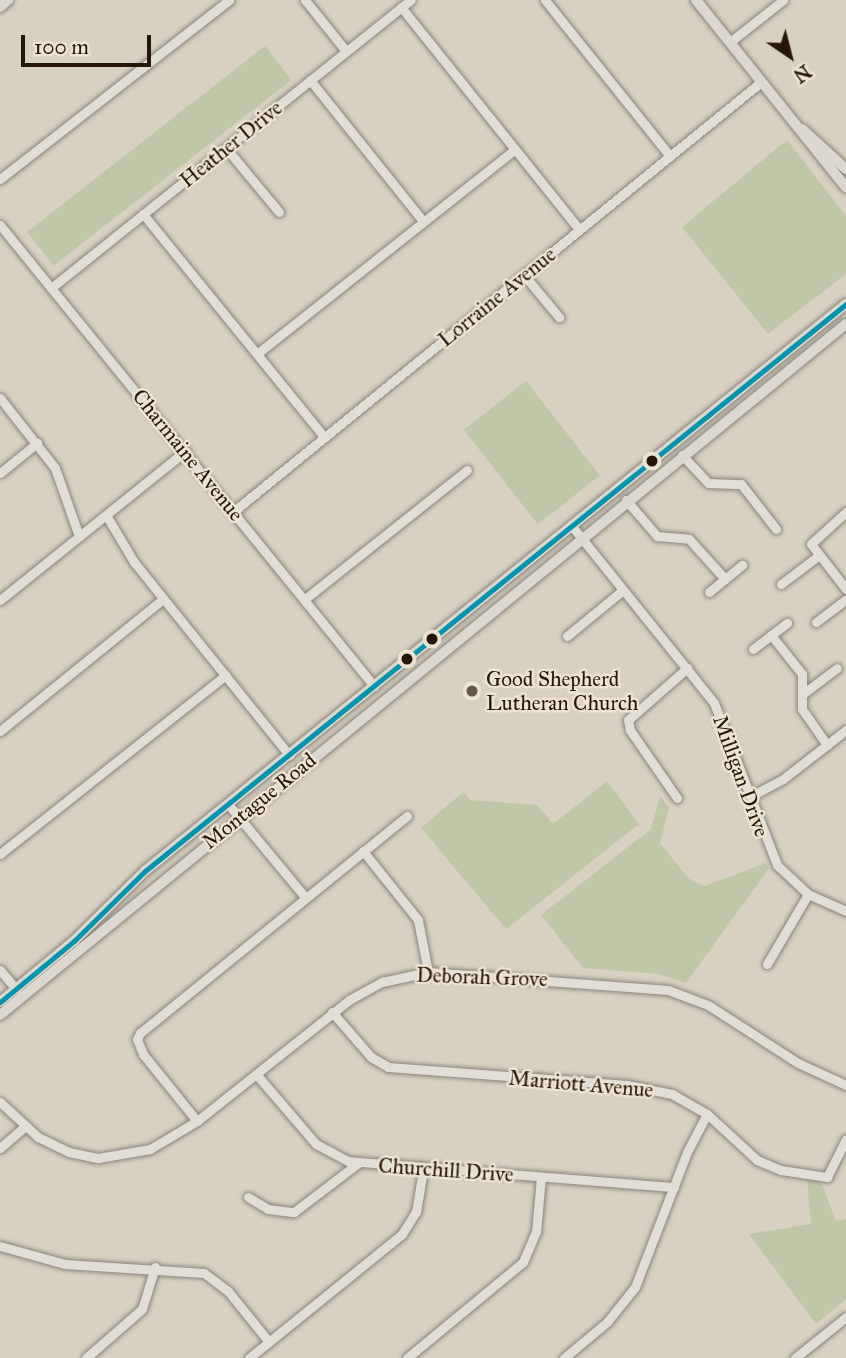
<!DOCTYPE html>
<html>
<head>
<meta charset="utf-8">
<style>
	body { margin:0 }
	#map { position:relative; width:846px; height:1358px; overflow:hidden; background:#d8d0c1; font-family:"IM FELL Great Primer",serif }
	div>[style] { position:absolute }
	[style*='--x'] { left:calc(var(--x)*1px); top:calc(var(--y)*1px); width:calc(var(--w)*1px); rotate:calc(var(--a)*1deg) }
	.green>* { inset:0; background:#c0c6a8; transform-origin:0 0 }
	.roads { filter:drop-shadow(0 0 2px #8a847a) drop-shadow(0 0 2px #8a847a) }
	.minor>* { height:9px; margin:-4.5px; padding:0 4.5px; transform-origin:4.5px; border-radius:4.5px; background:#e1ded6 }
	.major>* { height:10px; margin:-5px; padding:0 5px; transform-origin:5px; border-radius:5px; background:#dcd8cf }
	.bus-1>* { height:5px; margin:-2.5px; padding:0 2.5px; transform-origin:2.5px; border-radius:2.5px; background:#0693b0 }
	.dots>* { width:19px; height:19px; translate:-50% -50%; box-sizing:border-box; border:4px solid #ece3d1; border-radius:50% }
	span { translate:-50% -50%; white-space:nowrap; text-align:center; line-height:1.15; -webkit-text-stroke:5px #ece3d1; paint-order:stroke }
	.street-label { font-size:21px; color:#261509 }
	.poi-label { font-size:21px; color:#261509 }
	.left { translate:0 -50%; text-align:left }
	.north { position:absolute; left:755px; top:21px; width:70px; height:70px; -webkit-text-stroke:5px #ece3d1; paint-order:stroke; rotate:145deg; font-size:19px; font-weight:700; line-height:28px; text-align:center; color:#261509 }
	.north::after { content:''; display:block; margin:auto; width:24px; height:32px; background:#261509; clip-path:polygon(50% 0,100% 100%,50% 72%,0 100%) }
	.scale { position:absolute; left:21px; top:35px; width:130px; height:32px; box-sizing:border-box; border:4px solid #261509; border-top:0; padding-left:9px; font-size:21px; line-height:24px; white-space:nowrap; color:#261509; -webkit-text-stroke:5px #ece3d1; paint-order:stroke }
</style>
</head>
<body>
<div id="map">
	<div class="green">
		<i style="left:265px;top:46px;width:43px;height:302px;rotate:52deg"></i>
		<i style="clip-path:polygon(787px 140px,846px 216px,846px 274px,768px 334px,682px 227px)"></i>
		<i style="left:526px;top:381px;width:120px;height:79px;rotate:52deg"></i>
		<i style="clip-path:polygon(607px 781px,639px 824px,506px 929px,421px 828px,463px 792px,470px 800px,537px 805px,553px 824px)"></i>
		<i style="clip-path:polygon(660px 796px,669px 808px,660px 843px,689px 879px,705px 886px,765px 863px,769px 868px,686px 983px,659px 974px,583px 968px,541px 915px,651px 829px)"></i>
		<i style="clip-path:polygon(807px 1179px,821px 1182px,836px 1221px,846px 1219px,846px 1299px,816px 1324px,749px 1234px,811px 1224px)"></i>
	</div>
	<div class="roads">
		<div class="minor">
			<i style="--x:305;--y:0;--w:65;--a:51.2"></i>
			<i style="--x:545;--y:0;--w:200;--a:51.3"></i>
			<i style="--x:401;--y:7;--w:285;--a:51.3"></i>
			<i style="--x:730;--y:42;--w:68;--a:-38.4"></i>
			<i style="--x:310;--y:80;--w:181;--a:51.3"></i>
			<i style="--x:226;--y:148;--w:83;--a:50.4"></i>
			<i style="--x:0;--y:179;--w:291;--a:-38"></i>
			<i style="--x:143;--y:214;--w:287;--a:50.9"></i>
			<i style="--x:0;--y:225;--w:594;--a:50.95"></i>
			<i style="--x:524;--y:275;--w:55;--a:50.2"></i>
			<i style="--x:51;--y:288;--w:461;--a:-38.7"></i>
			<i style="--x:258;--y:353;--w:328;--a:-38.4"></i>
			<i style="--x:0;--y:398;--w:89;--a:51.8"></i>
			<i style="--x:55;--y:468;--w:72;--a:70.6"></i>
			<i style="--x:682;--y:455;--w:38;--a:47"></i>
			<i style="--x:708;--y:483;--w:33;--a:2"></i>
			<i style="--x:741;--y:484;--w:57;--a:52.1"></i>
			<i style="--x:0;--y:473;--w:48;--a:-39"></i>
			<i style="--x:626;--y:500;--w:48;--a:49.3"></i>
			<i style="--x:657;--y:536;--w:32;--a:5"></i>
			<i style="--x:689;--y:539;--w:54;--a:48"></i>
			<i style="--x:234;--y:511;--w:680;--a:-39.15"></i>
			<i style="--x:846;--y:512;--w:47;--a:137.6"></i>
			<i style="--x:811;--y:544;--w:57;--a:52.1"></i>
			<i style="--x:106;--y:515;--w:55;--a:59.2"></i>
			<i style="--x:134;--y:562;--w:248;--a:51.2"></i>
			<i style="--x:571;--y:525;--w:228;--a:51.2"></i>
			<i style="--x:714;--y:703;--w:174;--a:68.7"></i>
			<i style="--x:777;--y:865;--w:42;--a:43.1"></i>
			<i style="--x:808;--y:894;--w:42;--a:24.1"></i>
			<i style="--x:781;--y:584;--w:46;--a:-37.1"></i>
			<i style="--x:709;--y:592;--w:43;--a:-39.3"></i>
			<i style="--x:305;--y:599;--w:207;--a:-38.5"></i>
			<i style="--x:0;--y:600;--w:238;--a:-38.8"></i>
			<i style="--x:816;--y:622;--w:38;--a:-37"></i>
			<i style="--x:771;--y:635;--w:50;--a:51.5"></i>
			<i style="--x:802;--y:674;--w:35;--a:90"></i>
			<i style="--x:802;--y:709;--w:44;--a:55.2"></i>
			<i style="--x:567;--y:636;--w:72;--a:-39.4"></i>
			<i style="--x:753;--y:649;--w:43;--a:-37.4"></i>
			<i style="--x:804;--y:693;--w:41;--a:-37.1"></i>
			<i style="--x:0;--y:731;--w:210;--a:-39"></i>
			<i style="--x:751;--y:796;--w:36;--a:-28"></i>
			<i style="--x:783;--y:779;--w:80;--a:-37.9"></i>
			<i style="--x:677;--y:798;--w:83;--a:-124.7"></i>
			<i style="--x:630;--y:730;--w:10;--a:-101"></i>
			<i style="--x:628;--y:720;--w:79;--a:-41.4"></i>
			<i style="--x:228;--y:804;--w:121;--a:50.4"></i>
			<i style="--x:363;--y:851;--w:88;--a:51.4"></i>
			<i style="--x:418;--y:920;--w:53;--a:79.1"></i>
			<i style="--x:0;--y:854;--w:288;--a:-38.4"></i>
			<i style="--x:767;--y:964;--w:81;--a:-59.6"></i>
			<i style="--x:0;--y:970;--w:25;--a:50"></i>
			<i style="--x:332;--y:1012;--w:60;--a:49.1"></i>
			<i style="--x:371;--y:1057;--w:20;--a:30"></i>
			<i style="--x:388;--y:1067;--w:240;--a:4.3"></i>
			<i style="--x:627;--y:1085;--w:46;--a:11.3"></i>
			<i style="--x:672;--y:1094;--w:40;--a:29.7"></i>
			<i style="--x:707;--y:1114;--w:68;--a:42.6"></i>
			<i style="--x:757;--y:1160;--w:26;--a:23"></i>
			<i style="--x:781;--y:1170;--w:47;--a:8.7"></i>
			<i style="--x:827;--y:1177;--w:42;--a:-63.4"></i>
			<i style="--x:256;--y:1074;--w:92;--a:49.4"></i>
			<i style="--x:316;--y:1144;--w:36;--a:28"></i>
			<i style="--x:348;--y:1161;--w:327;--a:4.6"></i>
			<i style="--x:0;--y:1102;--w:52;--a:42.6"></i>
			<i style="--x:38;--y:1137;--w:34;--a:26"></i>
			<i style="--x:69;--y:1152;--w:30;--a:12"></i>
			<i style="--x:98;--y:1158;--w:53;--a:-9.8"></i>
			<i style="--x:150;--y:1149;--w:55;--a:-30.8"></i>
			<i style="--x:197;--y:1121;--w:194;--a:-38.5"></i>
			<i style="--x:349;--y:1000;--w:38;--a:-29"></i>
			<i style="--x:382;--y:982;--w:47;--a:-12.3"></i>
			<i style="--x:428;--y:972;--w:241;--a:4.3"></i>
			<i style="--x:668;--y:990;--w:43;--a:20.6"></i>
			<i style="--x:708;--y:1005;--w:107;--a:32.8"></i>
			<i style="--x:798;--y:1063;--w:53;--a:24.6"></i>
			<i style="--x:197;--y:1121;--w:86;--a:-128.9"></i>
			<i style="--x:143;--y:1054;--w:16;--a:-112"></i>
			<i style="--x:137;--y:1039;--w:7;--a:-63"></i>
			<i style="--x:140;--y:1033;--w:344;--a:-39.1"></i>
			<i style="--x:0;--y:1148;--w:32;--a:-41"></i>
			<i style="--x:248;--y:1197;--w:23;--a:31"></i>
			<i style="--x:268;--y:1209;--w:26;--a:7"></i>
			<i style="--x:294;--y:1212;--w:81;--a:-37.4"></i>
			<i style="--x:0;--y:1246;--w:67;--a:15.5"></i>
			<i style="--x:65;--y:1264;--w:139;--a:3.7"></i>
			<i style="--x:204;--y:1273;--w:30;--a:37"></i>
			<i style="--x:228;--y:1291;--w:65;--a:51.2"></i>
			<i style="--x:86;--y:1358;--w:74;--a:-41.2"></i>
			<i style="--x:142;--y:1309;--w:44;--a:-72.8"></i>
			<i style="--x:249;--y:1358;--w:197;--a:-39"></i>
			<i style="--x:402;--y:1234;--w:26;--a:-58"></i>
			<i style="--x:416;--y:1212;--w:43;--a:-80.5"></i>
			<i style="--x:407;--y:1358;--w:151;--a:-39.6"></i>
			<i style="--x:523;--y:1262;--w:33;--a:-67"></i>
			<i style="--x:536;--y:1232;--w:55;--a:-84.8"></i>
			<i style="--x:564;--y:1358;--w:56;--a:-39.9"></i>
			<i style="--x:607;--y:1322;--w:45;--a:-51.3"></i>
			<i style="--x:635;--y:1287;--w:145;--a:-68.9"></i>
			<i style="--x:687;--y:1152;--w:43;--a:-62.2"></i>
			<i style="--x:795;--y:1358;--w:65;--a:-38.8"></i>
		</div>
		<div class="major">
			<i style="--x:696;--y:0;--w:240;--a:51.3"></i>
			<i style="--x:0;--y:7;--w:11;--a:-41"></i>
			<i style="--x:802;--y:129;--w:59;--a:42.3"></i>
			<i style="--x:0;--y:1002;--w:96;--a:-39.5"></i>
			<i style="--x:74;--y:941;--w:100;--a:-44.6"></i>
			<i style="--x:145;--y:871;--w:902;--a:-38.97"></i>
			<i style="--x:0;--y:1015;--w:1092;--a:-39.24"></i>
		</div>
	</div>
	<div class="bus-1">
		<i style="--x:0;--y:1002;--w:96;--a:-39.5"></i>
		<i style="--x:74;--y:941;--w:100;--a:-44.6"></i>
		<i style="--x:145;--y:871;--w:902;--a:-38.97"></i>
	</div>
	<div class="dots">
		<i style="left:652px;top:461px;background:#261509"></i>
		<i style="left:432px;top:639px;background:#261509"></i>
		<i style="left:407px;top:659px;background:#261509"></i>
		<i style="left:472px;top:691px;background:#645649"></i>
	</div>
	<div class="street-label">
		<span style="left:231px;top:144px;rotate:-39deg">Heather Drive</span>
		<span style="left:497px;top:297px;rotate:-39deg">Lorraine Avenue</span>
		<span style="left:188px;top:455px;rotate:51deg">Charmaine Avenue</span>
		<span style="left:741px;top:776px;rotate:70deg">Milligan Drive</span>
		<span style="left:259px;top:801px;rotate:-39deg">Montague Road</span>
		<span style="left:482px;top:977px;rotate:2deg">Deborah Grove</span>
		<span style="left:581px;top:1084px;rotate:5deg">Marriott Avenue</span>
		<span style="left:446px;top:1170px;rotate:4deg">Churchill Drive</span>
	</div>
	<div class="poi-label">
		<span class="left" style="left:486px;top:691px">Good Shepherd<br>Lutheran Church</span>
	</div>
	<div class="north">N</div>
	<div class="scale">100 m</div>
</div>
</body>
</html>
